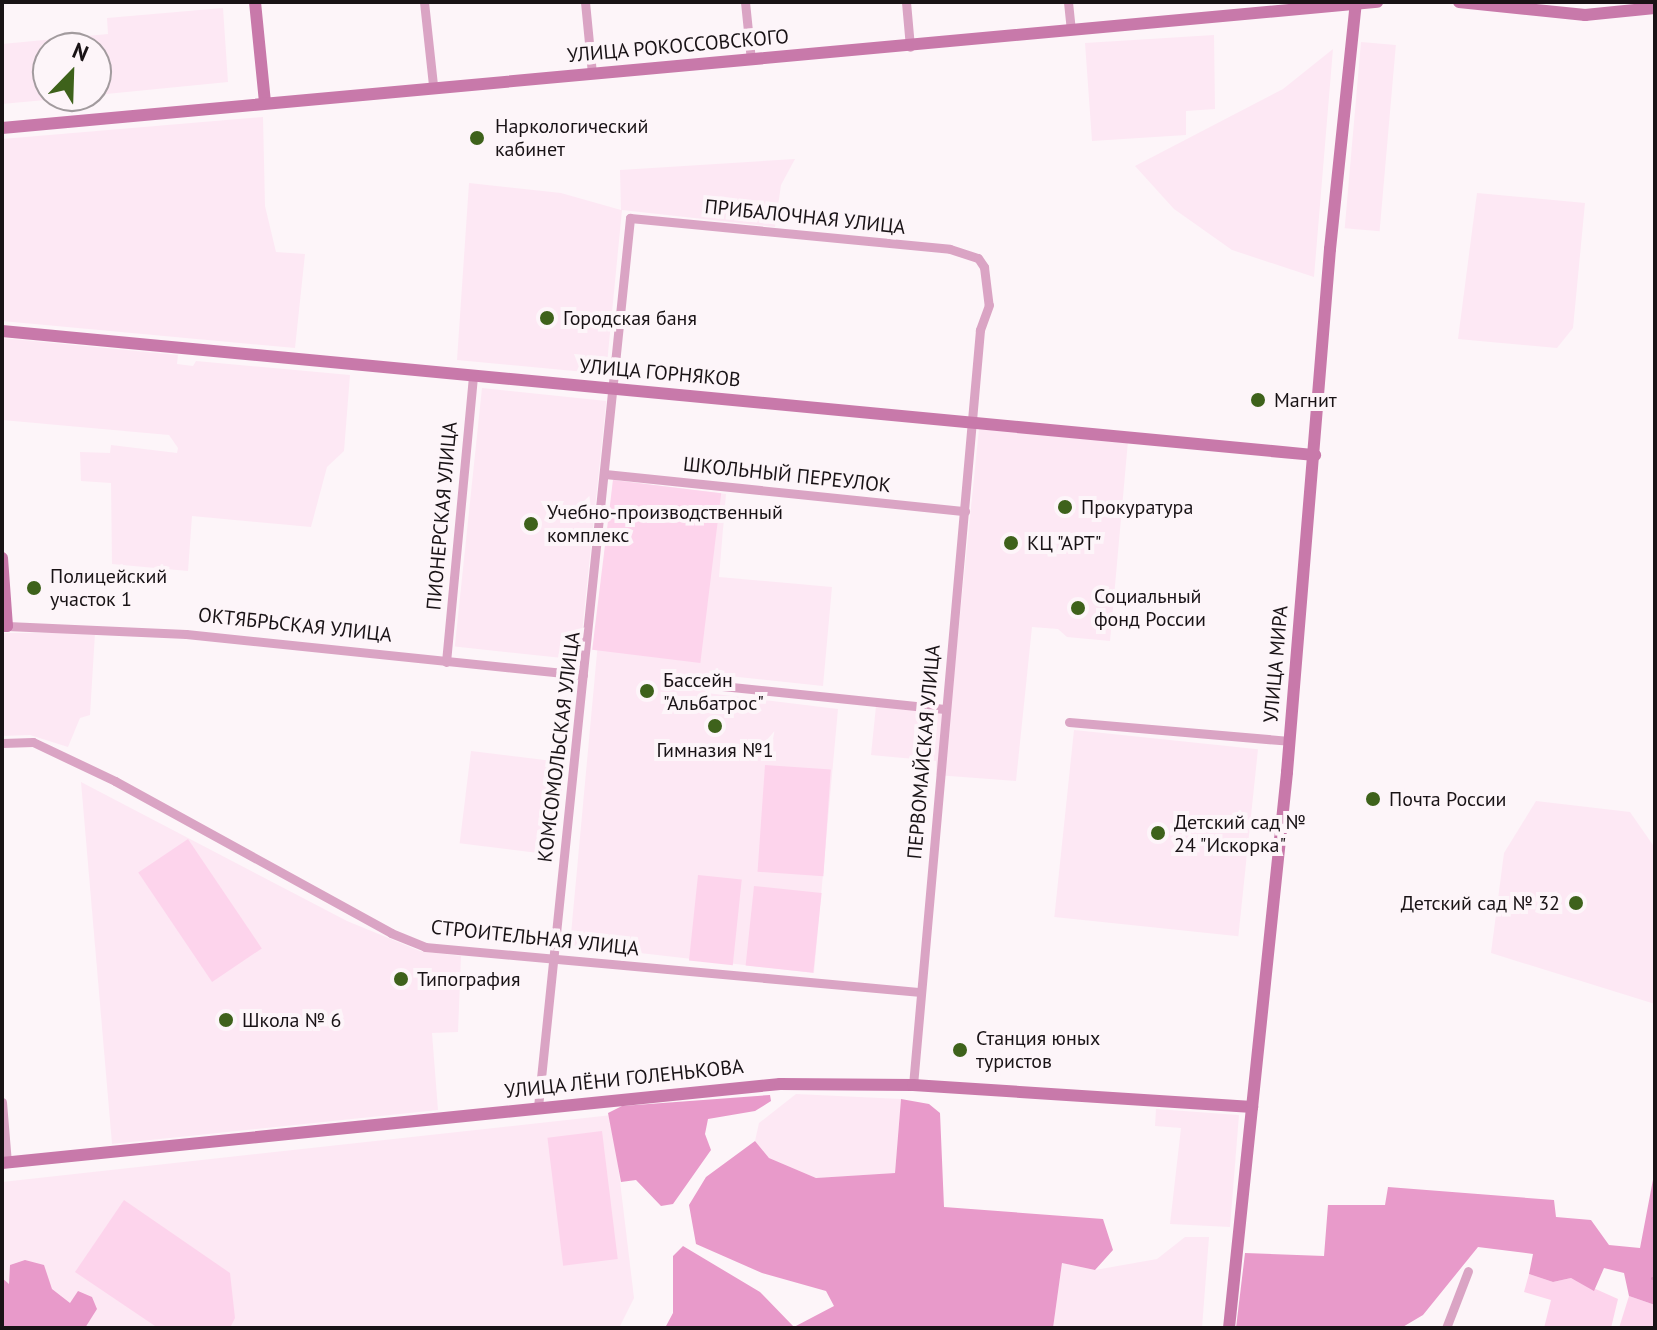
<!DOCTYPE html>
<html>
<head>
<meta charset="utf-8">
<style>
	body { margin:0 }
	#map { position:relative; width:1657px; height:1330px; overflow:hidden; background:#fdf5f9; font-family:"PT Sans",sans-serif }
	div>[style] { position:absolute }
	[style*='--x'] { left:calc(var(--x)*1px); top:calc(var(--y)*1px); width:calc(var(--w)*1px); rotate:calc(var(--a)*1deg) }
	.built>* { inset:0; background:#fde8f4; transform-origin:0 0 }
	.green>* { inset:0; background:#fdd4ec; transform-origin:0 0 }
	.forest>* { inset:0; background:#e89aca }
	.stream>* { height:3px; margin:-1.5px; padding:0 1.5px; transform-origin:1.5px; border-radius:1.5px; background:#d78ab9 }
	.street>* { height:9px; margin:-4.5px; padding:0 4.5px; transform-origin:4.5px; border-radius:4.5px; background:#daa4c4 }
	.secondary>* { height:12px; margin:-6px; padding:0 6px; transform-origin:6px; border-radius:6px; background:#c879aa }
	.dots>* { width:22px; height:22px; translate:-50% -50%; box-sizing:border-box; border:4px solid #fdf5f9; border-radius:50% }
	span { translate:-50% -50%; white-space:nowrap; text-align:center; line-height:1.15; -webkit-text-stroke:8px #fdf5f9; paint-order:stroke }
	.street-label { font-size:20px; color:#191316 }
	.poi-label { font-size:20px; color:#191316 }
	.left { translate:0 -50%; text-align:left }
	.right { translate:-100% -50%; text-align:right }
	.frame { position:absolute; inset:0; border:4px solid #191316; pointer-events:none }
	.north { position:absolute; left:32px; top:32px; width:80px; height:80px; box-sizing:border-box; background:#fdf5f9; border:2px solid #a29b9e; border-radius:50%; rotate:23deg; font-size:22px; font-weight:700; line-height:32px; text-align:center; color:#191316 }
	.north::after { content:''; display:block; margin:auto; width:28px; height:36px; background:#3e621b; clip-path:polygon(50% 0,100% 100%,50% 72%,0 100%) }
</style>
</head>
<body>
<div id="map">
	<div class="built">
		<i style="clip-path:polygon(223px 8px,228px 82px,96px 95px,96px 48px,48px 48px,48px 96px,88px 96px,2px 104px,2px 44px,108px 34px,107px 18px)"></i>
		<i style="clip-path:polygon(1214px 35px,1215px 109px,1186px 111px,1186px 135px,1092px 141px,1085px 43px)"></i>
		<i style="left:1361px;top:42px;width:35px;height:187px;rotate:5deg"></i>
		<i style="clip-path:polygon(1333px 49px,1314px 277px,1232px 250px,1174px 209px,1135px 166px,1283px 89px)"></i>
		<i style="clip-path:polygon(263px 117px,265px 206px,276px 252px,305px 254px,295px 348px,2px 321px,2px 139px)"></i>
		<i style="clip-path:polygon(795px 159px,781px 185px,775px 227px,622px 210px,606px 374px,457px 360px,469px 183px,561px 193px,621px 210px,620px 170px)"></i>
		<i style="clip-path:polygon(1477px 193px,1585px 203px,1573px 328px,1557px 348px,1458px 339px)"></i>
		<i style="clip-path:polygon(2px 338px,178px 355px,177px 364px,193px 366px,196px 361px,350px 375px,344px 451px,327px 467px,311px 527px,192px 516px,188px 571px,112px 564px,111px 483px,81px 481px,80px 452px,110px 453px,111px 445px,177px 453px,178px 448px,169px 435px,2px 420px)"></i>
		<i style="left:482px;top:388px;width:125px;height:260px;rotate:6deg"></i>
		<i style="clip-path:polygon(979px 429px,1128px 441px,1110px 641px,1067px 637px,1058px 629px,1032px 627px,1016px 781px,936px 775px,936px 761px,871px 755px,876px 706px,950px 713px)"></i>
		<i style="clip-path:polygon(613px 480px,726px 494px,719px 577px,832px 587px,823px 686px,710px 674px,707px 693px,838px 709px,814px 973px,570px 945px)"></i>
		<i style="clip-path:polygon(2px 633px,95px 633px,90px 715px,80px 718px,68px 747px,30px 735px,2px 736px)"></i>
		<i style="left:1074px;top:730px;width:185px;height:188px;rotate:6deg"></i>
		<i style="left:471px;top:751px;width:95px;height:93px;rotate:7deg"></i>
		<i style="clip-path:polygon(81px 782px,347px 921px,420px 951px,461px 956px,458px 1032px,432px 1033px,438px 1110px,112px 1144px)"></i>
		<i style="clip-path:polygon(1536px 801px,1630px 812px,1655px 848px,1655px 1004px,1491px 953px,1504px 853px)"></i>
		<i style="clip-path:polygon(796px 1094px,901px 1099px,895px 1173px,816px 1178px,769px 1158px,755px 1141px,759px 1123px)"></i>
		<i style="clip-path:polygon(1156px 1109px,1239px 1115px,1230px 1227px,1170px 1224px,1181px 1128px,1155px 1126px)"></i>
		<i style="clip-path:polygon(612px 1115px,634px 1298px,619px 1328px,2px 1328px,2px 1182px)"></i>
		<i style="clip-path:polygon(1185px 1237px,1209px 1237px,1202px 1328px,1053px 1328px,1062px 1263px,1095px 1270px,1157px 1259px)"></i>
	</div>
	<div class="green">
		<i style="left:613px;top:480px;width:109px;height:171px;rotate:7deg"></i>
		<i style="left:765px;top:765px;width:66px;height:107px;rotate:4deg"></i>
		<i style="left:188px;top:839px;width:132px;height:60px;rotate:56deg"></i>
		<i style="left:698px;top:875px;width:44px;height:86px;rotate:6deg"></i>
		<i style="left:754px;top:886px;width:68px;height:80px;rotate:6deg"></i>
		<i style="left:602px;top:1131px;width:129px;height:55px;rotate:83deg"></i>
		<i style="clip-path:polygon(124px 1200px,230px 1273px,235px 1318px,230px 1328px,158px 1328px,75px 1272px)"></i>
		<i style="clip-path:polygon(1529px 1274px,1553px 1282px,1571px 1278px,1618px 1299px,1611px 1328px,1544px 1328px,1551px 1300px,1524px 1292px)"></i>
		<i style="clip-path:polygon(1629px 1296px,1655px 1305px,1655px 1328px,1619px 1328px)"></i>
	</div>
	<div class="forest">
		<i style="clip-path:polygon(770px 1095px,771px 1101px,755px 1111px,708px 1119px,705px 1134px,711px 1150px,673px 1204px,661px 1206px,636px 1180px,621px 1182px,608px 1113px,622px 1106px)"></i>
		<i style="clip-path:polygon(901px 1099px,929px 1104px,940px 1113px,944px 1207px,1103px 1219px,1113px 1250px,1095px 1270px,1062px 1263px,1053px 1328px,665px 1328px,673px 1313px,673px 1256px,683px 1246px,760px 1292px,794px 1327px,834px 1306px,826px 1291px,762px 1273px,696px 1244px,689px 1205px,706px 1177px,755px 1141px,769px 1158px,816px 1178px,895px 1173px)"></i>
		<i style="clip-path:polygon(1655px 1169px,1655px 1305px,1629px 1296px,1624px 1273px,1604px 1268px,1594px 1291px,1571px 1278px,1553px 1282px,1529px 1274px,1533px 1254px,1478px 1247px,1423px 1315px,1401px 1328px,1236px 1328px,1245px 1253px,1324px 1256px,1328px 1205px,1385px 1205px,1388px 1187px,1554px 1200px,1556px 1217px,1591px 1220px,1609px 1245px,1640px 1248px)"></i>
		<i style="clip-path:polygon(25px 1260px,44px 1265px,52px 1289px,70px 1303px,78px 1291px,92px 1297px,97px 1309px,85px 1328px,2px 1328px,2px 1278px,9px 1284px,10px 1265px)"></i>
	</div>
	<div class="stream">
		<i style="--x:1652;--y:1278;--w:3;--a:0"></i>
	</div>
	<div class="street">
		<i style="--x:424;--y:2;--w:83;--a:83.8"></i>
		<i style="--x:585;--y:2;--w:72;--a:84.4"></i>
		<i style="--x:745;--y:2;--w:58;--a:84.1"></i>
		<i style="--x:906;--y:2;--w:45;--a:84.9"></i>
		<i style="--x:1068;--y:2;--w:28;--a:84"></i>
		<i style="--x:605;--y:474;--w:362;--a:5.9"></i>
		<i style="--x:7;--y:626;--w:179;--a:2.6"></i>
		<i style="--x:186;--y:634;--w:399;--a:5.9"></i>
		<i style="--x:446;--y:662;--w:289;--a:-84.6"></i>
		<i style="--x:712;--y:685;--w:234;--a:5.9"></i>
		<i style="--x:1069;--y:722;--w:221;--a:4.9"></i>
		<i style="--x:2;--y:743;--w:31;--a:-2"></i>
		<i style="--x:33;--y:742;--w:91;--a:25.4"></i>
		<i style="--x:115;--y:781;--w:315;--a:28.8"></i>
		<i style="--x:391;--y:933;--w:37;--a:22"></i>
		<i style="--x:425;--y:947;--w:498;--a:5.2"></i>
		<i style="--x:2;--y:1102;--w:61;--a:85.3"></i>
		<i style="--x:538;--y:1107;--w:894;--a:-84.09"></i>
		<i style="--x:630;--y:218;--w:321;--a:5.5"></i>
		<i style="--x:950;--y:249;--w:29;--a:18"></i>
		<i style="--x:978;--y:258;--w:11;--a:56"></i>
		<i style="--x:984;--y:267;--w:38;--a:83"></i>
		<i style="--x:989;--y:305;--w:27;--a:110"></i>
		<i style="--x:980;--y:330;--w:758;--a:95.07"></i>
		<i style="--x:1446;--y:1328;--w:61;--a:-68.9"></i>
	</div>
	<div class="secondary">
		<i style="--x:255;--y:2;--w:100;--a:84.3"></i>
		<i style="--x:1459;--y:2;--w:127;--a:5.9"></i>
		<i style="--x:1585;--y:15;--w:70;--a:-5.7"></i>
		<i style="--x:2;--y:128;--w:1381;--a:-5.24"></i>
		<i style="--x:2;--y:331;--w:1319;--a:5.4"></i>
		<i style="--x:2;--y:558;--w:68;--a:85.8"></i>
		<i style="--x:7;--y:626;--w:5;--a:180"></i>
		<i style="--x:2;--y:1163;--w:782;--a:-5.8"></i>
		<i style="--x:780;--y:1084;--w:133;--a:0.4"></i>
		<i style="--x:913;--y:1085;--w:340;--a:3.7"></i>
		<i style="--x:1229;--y:1328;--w:559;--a:-84.04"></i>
		<i style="--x:1287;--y:772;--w:525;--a:-85.3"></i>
		<i style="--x:1330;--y:249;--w:248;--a:-84"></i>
	</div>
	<div class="dots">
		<i style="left:477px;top:138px;background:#3e621b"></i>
		<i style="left:547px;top:318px;background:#3e621b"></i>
		<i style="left:1258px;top:400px;background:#3e621b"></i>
		<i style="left:1065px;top:507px;background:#3e621b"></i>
		<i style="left:531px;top:524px;background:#3e621b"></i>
		<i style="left:1011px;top:543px;background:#3e621b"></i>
		<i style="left:34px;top:588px;background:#3e621b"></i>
		<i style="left:1078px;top:608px;background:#3e621b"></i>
		<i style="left:647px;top:691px;background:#3e621b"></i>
		<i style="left:715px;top:726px;background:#3e621b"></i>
		<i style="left:1373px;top:799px;background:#3e621b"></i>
		<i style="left:1158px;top:833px;background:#3e621b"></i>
		<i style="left:1576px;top:903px;background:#3e621b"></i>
		<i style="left:401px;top:979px;background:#3e621b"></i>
		<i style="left:226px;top:1020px;background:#3e621b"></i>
		<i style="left:960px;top:1050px;background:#3e621b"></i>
	</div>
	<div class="street-label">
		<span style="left:678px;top:46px;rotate:-5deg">УЛИЦА РОКОССОВСКОГО</span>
		<span style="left:805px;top:217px;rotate:6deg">ПРИБАЛОЧНАЯ УЛИЦА</span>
		<span style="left:660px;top:373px;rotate:5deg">УЛИЦА ГОРНЯКОВ</span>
		<span style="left:787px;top:475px;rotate:6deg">ШКОЛЬНЫЙ ПЕРЕУЛОК</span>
		<span style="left:442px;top:516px;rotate:-85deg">ПИОНЕРСКАЯ УЛИЦА</span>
		<span style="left:295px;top:625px;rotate:6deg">ОКТЯБРЬСКАЯ УЛИЦА</span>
		<span style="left:1276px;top:664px;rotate:-85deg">УЛИЦА МИРА</span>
		<span style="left:559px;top:747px;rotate:-83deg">КОМСОМОЛЬСКАЯ УЛИЦА</span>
		<span style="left:924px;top:752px;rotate:-85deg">ПЕРВОМАЙСКАЯ УЛИЦА</span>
		<span style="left:535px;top:938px;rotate:6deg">СТРОИТЕЛЬНАЯ УЛИЦА</span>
		<span style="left:624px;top:1079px;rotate:-6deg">УЛИЦА ЛЁНИ ГОЛЕНЬКОВА</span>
	</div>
	<div class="poi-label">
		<span class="left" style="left:495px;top:138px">Наркологический<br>кабинет</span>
		<span class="left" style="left:563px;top:318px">Городская баня</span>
		<span class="left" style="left:1274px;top:400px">Магнит</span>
		<span class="left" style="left:1081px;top:507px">Прокуратура</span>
		<span class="left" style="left:547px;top:524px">Учебно-производственный<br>комплекс</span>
		<span class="left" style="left:1027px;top:543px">КЦ "АРТ"</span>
		<span class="left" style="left:50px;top:588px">Полицейский<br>участок 1</span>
		<span class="left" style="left:1094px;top:608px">Социальный<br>фонд России</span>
		<span class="left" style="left:663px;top:692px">Бассейн<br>"Альбатрос"</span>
		<span style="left:715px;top:750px">Гимназия №1</span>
		<span class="left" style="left:1389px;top:799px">Почта России</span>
		<span class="left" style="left:1174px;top:834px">Детский сад №<br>24 "Искорка"</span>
		<span class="right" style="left:1560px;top:903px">Детский сад № 32</span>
		<span class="left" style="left:417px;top:979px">Типография</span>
		<span class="left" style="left:242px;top:1020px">Школа № 6</span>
		<span class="left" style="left:976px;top:1050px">Станция юных<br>туристов</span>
	</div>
	<div class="frame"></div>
	<div class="north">N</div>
</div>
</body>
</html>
